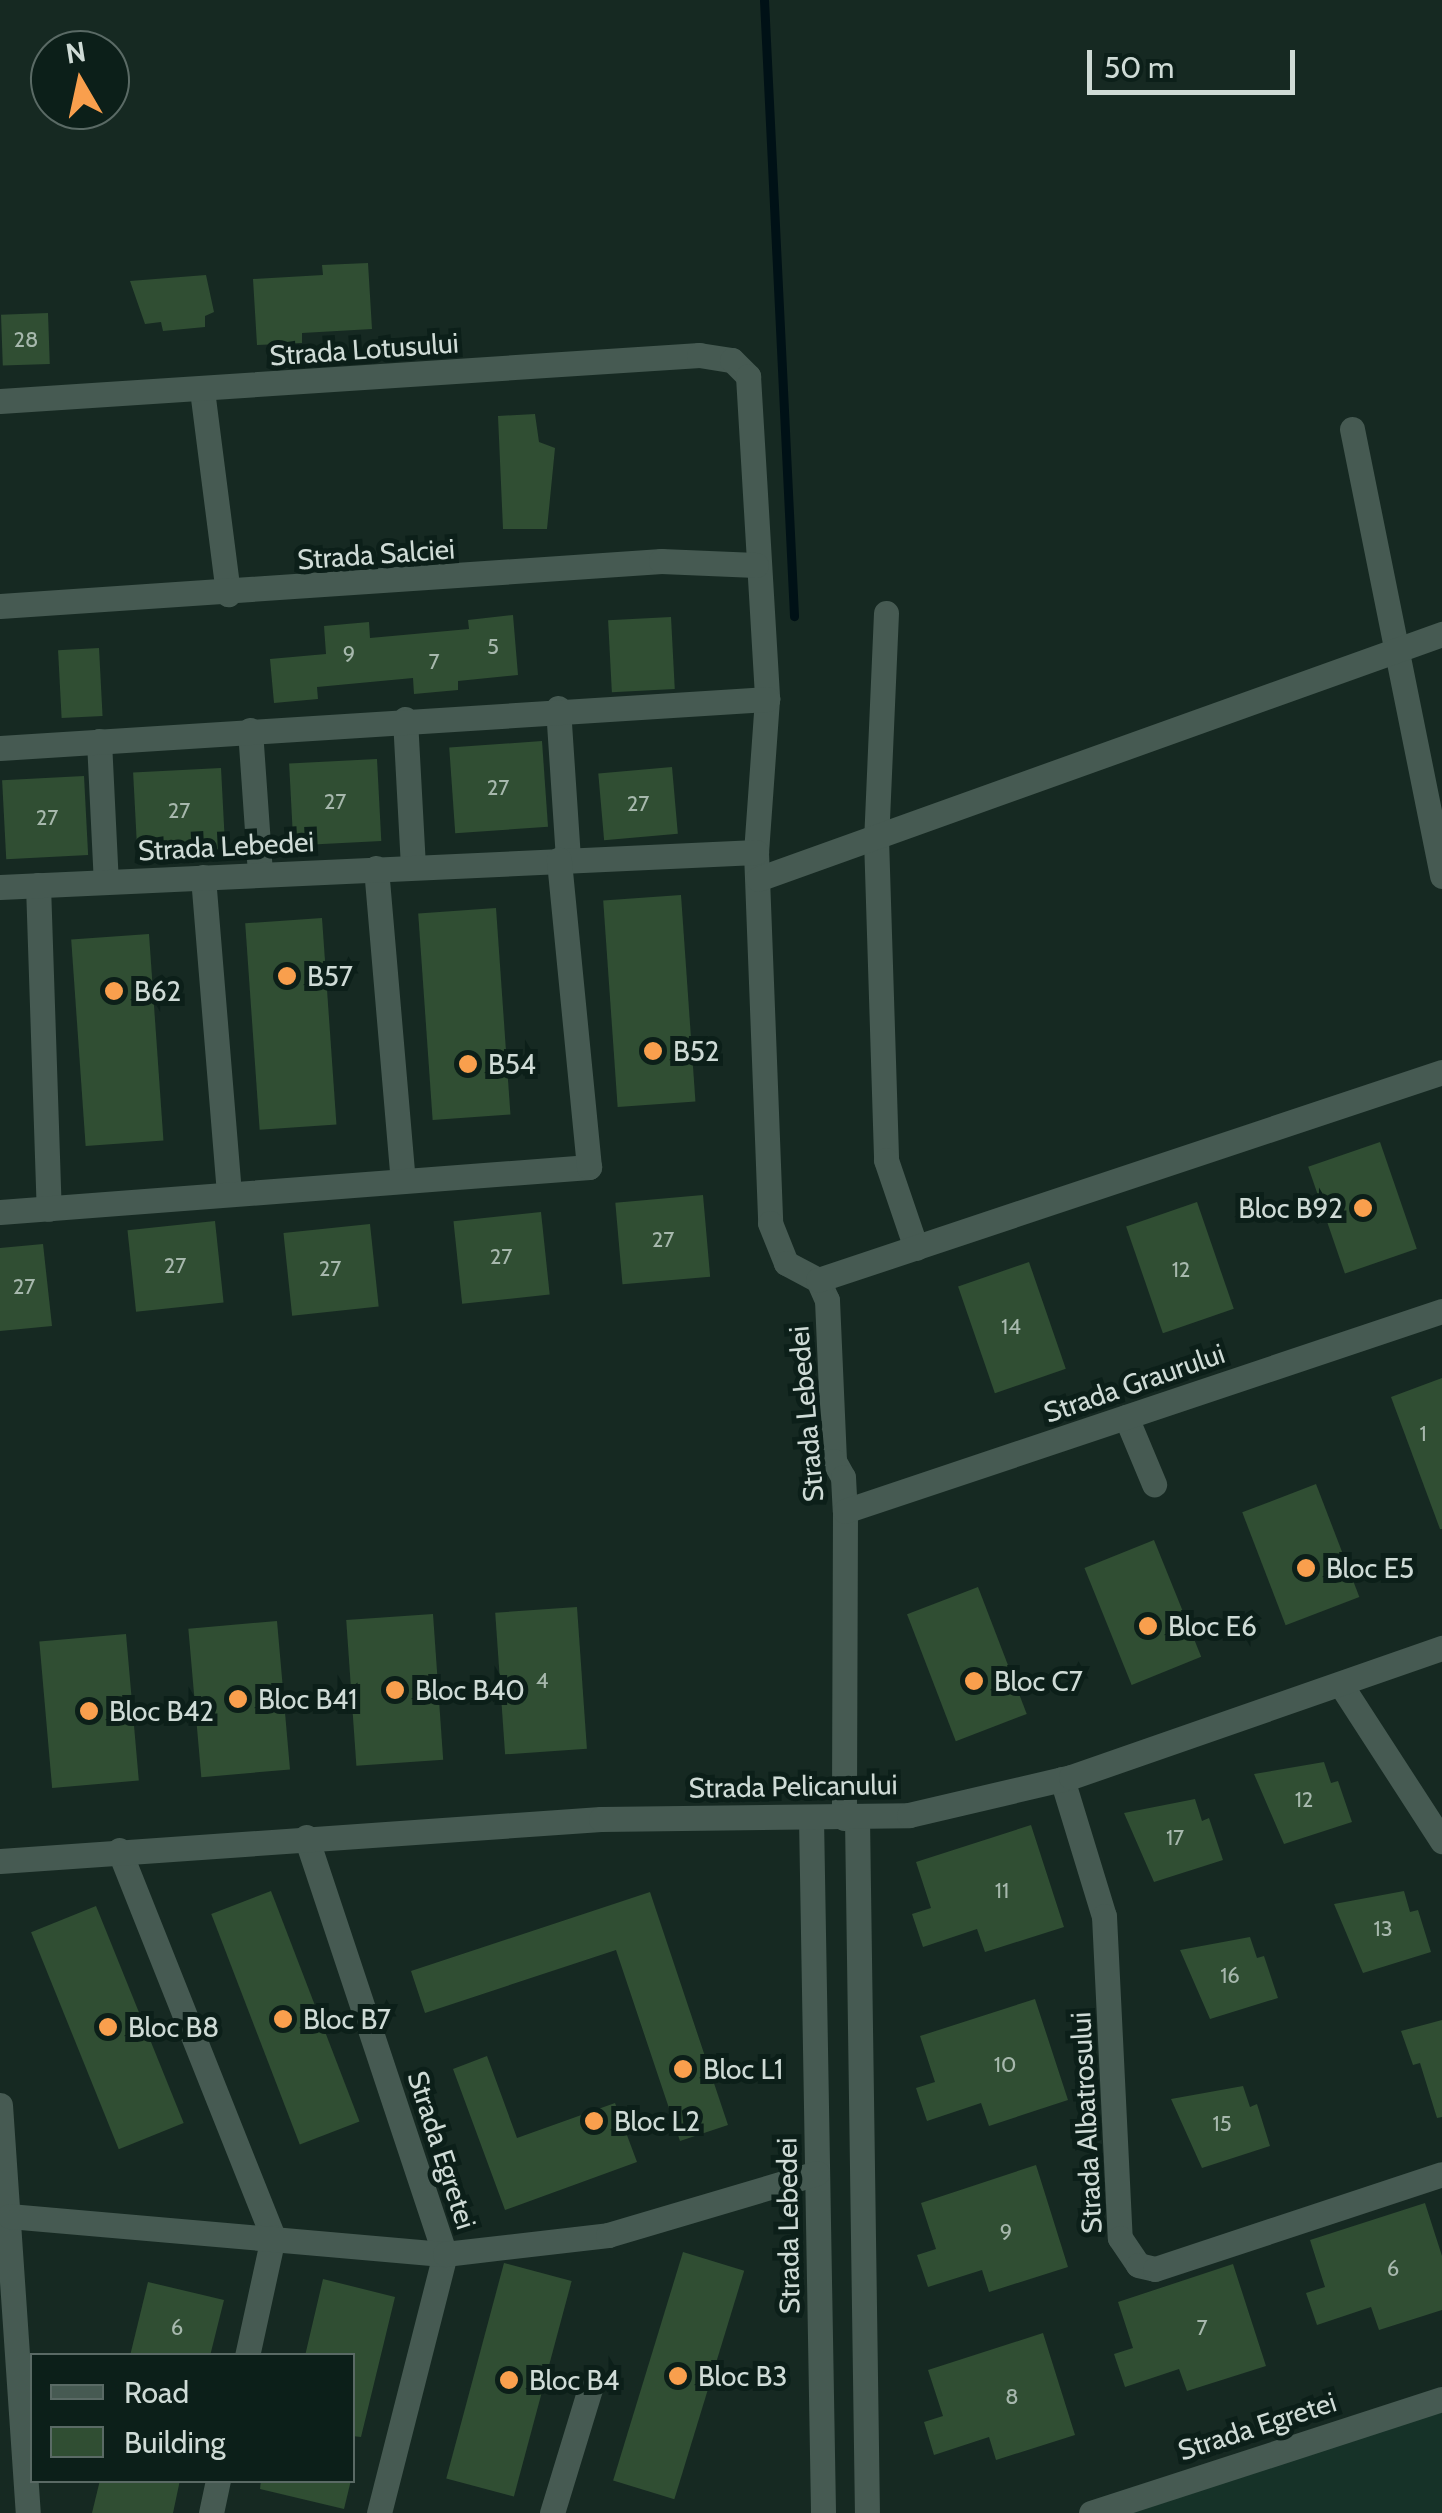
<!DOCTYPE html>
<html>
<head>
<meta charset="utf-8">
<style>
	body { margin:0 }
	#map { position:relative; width:1442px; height:2513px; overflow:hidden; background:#162922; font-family:Cabin,sans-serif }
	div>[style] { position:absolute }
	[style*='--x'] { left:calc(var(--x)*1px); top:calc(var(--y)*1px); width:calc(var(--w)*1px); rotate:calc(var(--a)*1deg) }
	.built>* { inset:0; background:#163228 }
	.stream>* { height:9px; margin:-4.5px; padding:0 4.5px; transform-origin:4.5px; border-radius:4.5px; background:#001116 }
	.building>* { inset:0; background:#304e33; transform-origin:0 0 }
	.minor>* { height:25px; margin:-12.5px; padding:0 12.5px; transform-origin:12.5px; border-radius:12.5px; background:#465a52 }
	.dots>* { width:28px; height:28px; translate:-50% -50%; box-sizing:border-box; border:5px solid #0c1f19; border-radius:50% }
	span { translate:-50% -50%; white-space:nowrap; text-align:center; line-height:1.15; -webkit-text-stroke:10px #0c1f19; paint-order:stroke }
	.number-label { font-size:22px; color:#a7b8ad }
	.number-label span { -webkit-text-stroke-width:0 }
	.street-label { font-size:28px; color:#cfdbd6 }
	.poi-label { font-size:28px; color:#cfdbd6 }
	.left { translate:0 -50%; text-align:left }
	.right { translate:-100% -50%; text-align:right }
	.legend { position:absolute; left:30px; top:2353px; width:325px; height:130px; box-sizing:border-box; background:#0c1f19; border:2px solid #5a6a65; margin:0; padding:12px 18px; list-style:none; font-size:30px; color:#cfdbd6 }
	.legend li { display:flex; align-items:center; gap:20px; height:50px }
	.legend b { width:50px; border:2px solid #5a6a65 }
	.north { position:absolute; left:30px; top:30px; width:100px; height:100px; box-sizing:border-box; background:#0c1f19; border:2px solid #5a6a65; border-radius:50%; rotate:351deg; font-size:28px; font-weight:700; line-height:40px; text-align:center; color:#cfdbd6 }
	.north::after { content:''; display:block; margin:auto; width:35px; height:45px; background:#f99f4d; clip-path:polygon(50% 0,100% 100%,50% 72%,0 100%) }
	.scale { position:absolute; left:1087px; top:50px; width:208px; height:45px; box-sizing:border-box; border:5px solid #cfdbd6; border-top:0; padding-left:12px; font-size:30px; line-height:35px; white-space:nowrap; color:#cfdbd6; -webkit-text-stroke:8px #0c1f19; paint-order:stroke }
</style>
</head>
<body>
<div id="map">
	<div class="built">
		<i style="clip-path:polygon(1442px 2395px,1442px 2513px,1106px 2513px)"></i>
	</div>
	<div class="stream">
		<i style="--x:764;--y:0;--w:617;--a:87.21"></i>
	</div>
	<div class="building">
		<i style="clip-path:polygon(368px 263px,372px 329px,302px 333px,302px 343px,257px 345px,253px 279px,323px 275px,322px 265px)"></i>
		<i style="clip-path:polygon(206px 275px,214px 312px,205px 316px,205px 327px,163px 331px,161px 322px,145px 324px,130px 281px)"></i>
		<i style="left:48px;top:313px;width:51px;height:47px;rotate:88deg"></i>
		<i style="clip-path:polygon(535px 414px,539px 442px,555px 448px,547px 529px,503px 529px,498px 416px)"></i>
		<i style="clip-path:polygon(513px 615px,518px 675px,458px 681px,458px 690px,414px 694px,413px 678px,317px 687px,318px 699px,274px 703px,270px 659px,326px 654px,324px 626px,369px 622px,370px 638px,469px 629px,468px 620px)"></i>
		<i style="left:671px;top:617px;width:72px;height:63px;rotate:87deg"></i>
		<i style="left:99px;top:648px;width:68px;height:41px;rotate:87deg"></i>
		<i style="left:542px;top:741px;width:86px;height:93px;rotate:86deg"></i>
		<i style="left:377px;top:759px;width:82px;height:88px;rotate:87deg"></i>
		<i style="left:672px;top:767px;width:67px;height:74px;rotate:85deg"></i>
		<i style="left:221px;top:768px;width:81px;height:88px;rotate:87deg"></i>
		<i style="left:84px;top:776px;width:79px;height:82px;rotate:87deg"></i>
		<i style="left:681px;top:895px;width:207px;height:78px;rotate:86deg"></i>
		<i style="left:496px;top:908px;width:207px;height:78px;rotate:86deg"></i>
		<i style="left:322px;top:918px;width:207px;height:77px;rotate:86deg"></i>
		<i style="left:149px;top:934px;width:207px;height:78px;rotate:86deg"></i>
		<i style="left:1380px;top:1142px;width:113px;height:76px;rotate:71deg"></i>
		<i style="left:703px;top:1195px;width:82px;height:88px;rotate:85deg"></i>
		<i style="left:1197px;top:1202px;width:113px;height:75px;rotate:71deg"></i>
		<i style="left:541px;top:1212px;width:83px;height:88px;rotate:84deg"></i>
		<i style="left:215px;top:1221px;width:82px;height:88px;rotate:84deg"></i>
		<i style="left:370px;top:1224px;width:83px;height:87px;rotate:84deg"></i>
		<i style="clip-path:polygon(43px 1244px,52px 1326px,0 1331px,0 1248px)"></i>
		<i style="left:1029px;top:1262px;width:113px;height:75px;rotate:71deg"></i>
		<i style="clip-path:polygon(1442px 1378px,1442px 1529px,1440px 1529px,1391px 1397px)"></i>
		<i style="left:1316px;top:1484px;width:121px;height:79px;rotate:69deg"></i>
		<i style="left:1154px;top:1540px;width:126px;height:75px;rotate:68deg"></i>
		<i style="left:978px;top:1587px;width:136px;height:76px;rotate:69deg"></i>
		<i style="left:577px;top:1607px;width:142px;height:82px;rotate:86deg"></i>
		<i style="left:433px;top:1614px;width:146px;height:87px;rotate:86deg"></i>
		<i style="left:277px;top:1621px;width:149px;height:89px;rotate:85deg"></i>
		<i style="left:126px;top:1634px;width:147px;height:87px;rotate:85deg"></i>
		<i style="clip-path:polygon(1324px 1762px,1331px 1783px,1338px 1781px,1352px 1822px,1284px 1844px,1254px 1774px)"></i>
		<i style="clip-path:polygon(1195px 1799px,1202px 1821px,1209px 1818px,1223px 1860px,1154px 1882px,1124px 1813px)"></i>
		<i style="clip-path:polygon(1031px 1825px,1064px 1927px,985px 1952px,977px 1929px,923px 1947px,912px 1914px,931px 1908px,916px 1862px)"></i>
		<i style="left:271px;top:1891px;width:247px;height:64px;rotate:69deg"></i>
		<i style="clip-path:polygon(1404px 1891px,1410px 1912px,1418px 1910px,1431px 1952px,1363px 1973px,1334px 1904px)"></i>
		<i style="clip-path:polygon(650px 1892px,728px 2125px,680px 2141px,616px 1950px,425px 2013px,411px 1971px)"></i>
		<i style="left:96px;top:1906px;width:234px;height:70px;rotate:68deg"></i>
		<i style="clip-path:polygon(1250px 1937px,1257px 1958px,1264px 1956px,1278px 1998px,1210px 2019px,1180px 1950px)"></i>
		<i style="clip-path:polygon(1035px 1999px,1068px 2100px,989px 2126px,981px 2103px,927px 2121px,916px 2088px,935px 2082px,920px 2036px)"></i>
		<i style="clip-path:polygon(1442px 2020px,1442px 2117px,1437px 2118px,1420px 2063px,1413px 2065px,1401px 2031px)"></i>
		<i style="clip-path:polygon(487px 2056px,517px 2138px,615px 2103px,637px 2162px,505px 2210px,453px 2069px)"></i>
		<i style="clip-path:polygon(1243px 2086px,1250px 2107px,1257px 2104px,1270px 2146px,1202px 2168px,1171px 2099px)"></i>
		<i style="clip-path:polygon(1036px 2165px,1068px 2267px,989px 2292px,982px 2270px,928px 2287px,917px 2255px,936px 2249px,921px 2203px)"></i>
		<i style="clip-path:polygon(1425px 2203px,1442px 2256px,1442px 2310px,1379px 2330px,1371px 2307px,1317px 2325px,1306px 2293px,1325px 2287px,1310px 2240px)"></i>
		<i style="left:683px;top:2252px;width:64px;height:239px;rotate:17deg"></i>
		<i style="left:504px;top:2263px;width:70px;height:223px;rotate:15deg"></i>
		<i style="clip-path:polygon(1233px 2264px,1266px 2366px,1187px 2391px,1179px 2369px,1125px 2387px,1114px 2354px,1133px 2348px,1118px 2302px)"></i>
		<i style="clip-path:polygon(323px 2279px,395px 2297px,361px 2437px,352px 2436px,352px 2356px,305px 2356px)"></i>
		<i style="clip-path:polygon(148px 2282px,224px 2300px,210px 2356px,130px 2356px)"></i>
		<i style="clip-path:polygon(1043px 2333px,1075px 2435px,996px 2460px,989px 2437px,934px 2455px,924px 2422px,943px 2416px,928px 2370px)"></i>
		<i style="clip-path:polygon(100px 2480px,180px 2480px,173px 2513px,92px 2513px)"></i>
		<i style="clip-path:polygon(261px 2480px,351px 2480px,344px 2509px,260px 2489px)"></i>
	</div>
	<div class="minor">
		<i style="--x:202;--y:390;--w:206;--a:82.7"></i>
		<i style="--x:0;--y:401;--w:701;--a:-3.77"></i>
		<i style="--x:699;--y:355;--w:33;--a:9"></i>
		<i style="--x:732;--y:360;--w:23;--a:45"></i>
		<i style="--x:748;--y:376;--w:324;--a:86.6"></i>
		<i style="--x:767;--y:699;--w:153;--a:94.1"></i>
		<i style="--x:756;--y:852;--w:371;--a:87.8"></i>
		<i style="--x:770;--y:1223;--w:43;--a:68.2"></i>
		<i style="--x:786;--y:1263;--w:36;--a:28"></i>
		<i style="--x:818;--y:1280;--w:22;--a:66"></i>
		<i style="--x:827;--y:1300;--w:161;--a:87.5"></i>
		<i style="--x:834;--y:1461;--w:18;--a:61"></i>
		<i style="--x:843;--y:1477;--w:34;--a:87"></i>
		<i style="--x:845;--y:1511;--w:307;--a:90.2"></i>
		<i style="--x:1352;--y:429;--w:456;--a:78.6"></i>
		<i style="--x:0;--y:606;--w:663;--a:-3.89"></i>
		<i style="--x:661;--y:561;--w:95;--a:2.4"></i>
		<i style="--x:886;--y:613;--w:225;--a:92.5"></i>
		<i style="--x:876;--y:838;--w:322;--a:88.2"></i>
		<i style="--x:886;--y:1160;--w:93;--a:71.2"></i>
		<i style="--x:558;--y:708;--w:151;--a:86.2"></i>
		<i style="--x:405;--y:719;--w:148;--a:86.9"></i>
		<i style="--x:250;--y:730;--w:144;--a:86"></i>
		<i style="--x:99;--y:741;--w:141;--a:87.2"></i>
		<i style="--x:0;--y:748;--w:769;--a:-3.66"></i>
		<i style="--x:376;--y:868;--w:314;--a:85.1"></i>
		<i style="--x:203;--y:877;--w:318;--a:85.3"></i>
		<i style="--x:758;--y:879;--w:727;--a:-19.71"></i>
		<i style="--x:38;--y:885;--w:324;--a:88.1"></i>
		<i style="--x:0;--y:887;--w:757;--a:-2.65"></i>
		<i style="--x:0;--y:1212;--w:591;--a:-4.37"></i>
		<i style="--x:589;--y:1167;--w:309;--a:-95.6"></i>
		<i style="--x:818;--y:1280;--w:658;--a:-18.43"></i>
		<i style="--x:1126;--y:1417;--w:73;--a:67.3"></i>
		<i style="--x:845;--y:1511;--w:630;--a:-18.52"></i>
		<i style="--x:1341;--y:1685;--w:186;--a:57.1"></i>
		<i style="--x:1062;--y:1779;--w:143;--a:73"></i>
		<i style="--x:1104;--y:1916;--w:322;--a:87.2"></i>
		<i style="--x:1120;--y:2238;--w:32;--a:56"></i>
		<i style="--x:1138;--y:2265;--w:17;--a:13"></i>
		<i style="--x:1155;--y:2269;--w:302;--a:-18.3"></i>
		<i style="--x:811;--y:1817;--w:696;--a:89.01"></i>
		<i style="--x:857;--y:1818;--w:695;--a:89.18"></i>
		<i style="--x:306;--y:1837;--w:440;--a:71.6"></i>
		<i style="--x:445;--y:2254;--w:267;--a:104.3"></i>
		<i style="--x:119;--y:1850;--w:417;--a:68.3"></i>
		<i style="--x:273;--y:2237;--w:122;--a:102.3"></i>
		<i style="--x:0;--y:1861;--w:602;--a:-4"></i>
		<i style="--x:601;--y:1819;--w:308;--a:-0.7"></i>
		<i style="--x:909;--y:1815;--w:166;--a:-13.2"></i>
		<i style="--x:1071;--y:1777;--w:393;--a:-19.2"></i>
		<i style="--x:0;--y:2105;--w:409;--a:86.1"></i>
		<i style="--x:9;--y:2216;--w:438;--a:5"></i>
		<i style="--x:445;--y:2254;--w:164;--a:-6.6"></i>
		<i style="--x:608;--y:2235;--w:218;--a:-16.5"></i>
		<i style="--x:211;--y:2513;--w:34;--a:-78"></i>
		<i style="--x:552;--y:2513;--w:137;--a:-73"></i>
		<i style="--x:1091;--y:2513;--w:369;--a:-18"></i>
	</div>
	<div class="dots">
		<i style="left:287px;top:976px;background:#f99f4d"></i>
		<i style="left:114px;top:991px;background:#f99f4d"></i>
		<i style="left:653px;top:1051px;background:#f99f4d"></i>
		<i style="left:468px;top:1064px;background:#f99f4d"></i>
		<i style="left:1363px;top:1208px;background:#f99f4d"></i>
		<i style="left:1306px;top:1568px;background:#f99f4d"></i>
		<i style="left:1148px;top:1626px;background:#f99f4d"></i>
		<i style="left:974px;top:1681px;background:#f99f4d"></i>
		<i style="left:395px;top:1690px;background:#f99f4d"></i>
		<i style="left:238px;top:1699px;background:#f99f4d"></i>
		<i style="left:89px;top:1711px;background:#f99f4d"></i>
		<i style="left:283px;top:2019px;background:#f99f4d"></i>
		<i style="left:108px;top:2027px;background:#f99f4d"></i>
		<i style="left:683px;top:2069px;background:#f99f4d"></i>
		<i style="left:594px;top:2121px;background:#f99f4d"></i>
		<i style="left:678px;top:2376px;background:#f99f4d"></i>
		<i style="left:509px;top:2380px;background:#f99f4d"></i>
	</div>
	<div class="number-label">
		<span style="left:26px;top:340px">28</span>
		<span style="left:493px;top:647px">5</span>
		<span style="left:349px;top:654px">9</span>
		<span style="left:434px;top:662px">7</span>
		<span style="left:498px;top:788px">27</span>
		<span style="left:335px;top:802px">27</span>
		<span style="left:638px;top:804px">27</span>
		<span style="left:179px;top:811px">27</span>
		<span style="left:47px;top:818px">27</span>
		<span style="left:663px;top:1240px">27</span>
		<span style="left:501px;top:1257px">27</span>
		<span style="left:175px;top:1266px">27</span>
		<span style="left:330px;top:1269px">27</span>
		<span style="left:1181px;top:1270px">12</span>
		<span style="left:24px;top:1287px">27</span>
		<span style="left:1011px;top:1327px">14</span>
		<span style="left:1423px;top:1434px">1</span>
		<span style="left:542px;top:1681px">4</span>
		<span style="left:1304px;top:1800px">12</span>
		<span style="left:1175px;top:1838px">17</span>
		<span style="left:1002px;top:1891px">11</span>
		<span style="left:1383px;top:1929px">13</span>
		<span style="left:1230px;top:1976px">16</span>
		<span style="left:1005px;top:2065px">10</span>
		<span style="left:1222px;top:2124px">15</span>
		<span style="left:1006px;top:2232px">9</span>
		<span style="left:1393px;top:2269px">6</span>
		<span style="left:177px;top:2328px">6</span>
		<span style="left:1202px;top:2328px">7</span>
		<span style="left:1012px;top:2397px">8</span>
	</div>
	<div class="street-label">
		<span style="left:364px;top:349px;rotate:-4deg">Strada Lotusului</span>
		<span style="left:376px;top:554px;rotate:-4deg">Strada Salciei</span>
		<span style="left:226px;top:846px;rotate:-3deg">Strada Lebedei</span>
		<span style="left:1134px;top:1383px;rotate:-19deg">Strada Graurului</span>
		<span style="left:806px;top:1414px;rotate:-95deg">Strada Lebedei</span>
		<span style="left:793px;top:1786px;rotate:-1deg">Strada Pelicanului</span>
		<span style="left:1086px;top:2123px;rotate:-93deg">Strada Albatrosului</span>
		<span style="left:442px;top:2150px;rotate:72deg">Strada Egretei</span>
		<span style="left:788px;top:2226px;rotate:-91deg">Strada Lebedei</span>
		<span style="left:1257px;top:2426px;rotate:-18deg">Strada Egretei</span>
	</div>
	<div class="poi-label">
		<span class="left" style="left:307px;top:976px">B57</span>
		<span class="left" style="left:134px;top:991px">B62</span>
		<span class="left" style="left:673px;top:1051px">B52</span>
		<span class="left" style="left:488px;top:1064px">B54</span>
		<span class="right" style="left:1343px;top:1208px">Bloc B92</span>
		<span class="left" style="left:1326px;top:1568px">Bloc E5</span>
		<span class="left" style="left:1168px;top:1626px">Bloc E6</span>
		<span class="left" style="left:994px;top:1681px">Bloc C7</span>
		<span class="left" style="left:415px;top:1690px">Bloc B40</span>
		<span class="left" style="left:258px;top:1699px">Bloc B41</span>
		<span class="left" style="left:109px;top:1711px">Bloc B42</span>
		<span class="left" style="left:303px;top:2019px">Bloc B7</span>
		<span class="left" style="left:128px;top:2027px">Bloc B8</span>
		<span class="left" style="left:703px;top:2069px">Bloc L1</span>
		<span class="left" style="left:614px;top:2121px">Bloc L2</span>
		<span class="left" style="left:698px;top:2376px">Bloc B3</span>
		<span class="left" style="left:529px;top:2380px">Bloc B4</span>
	</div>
	<ul class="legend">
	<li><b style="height:12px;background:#465a52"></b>Road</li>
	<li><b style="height:28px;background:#304e33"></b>Building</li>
	</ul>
	<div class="north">N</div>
	<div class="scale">50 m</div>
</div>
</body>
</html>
